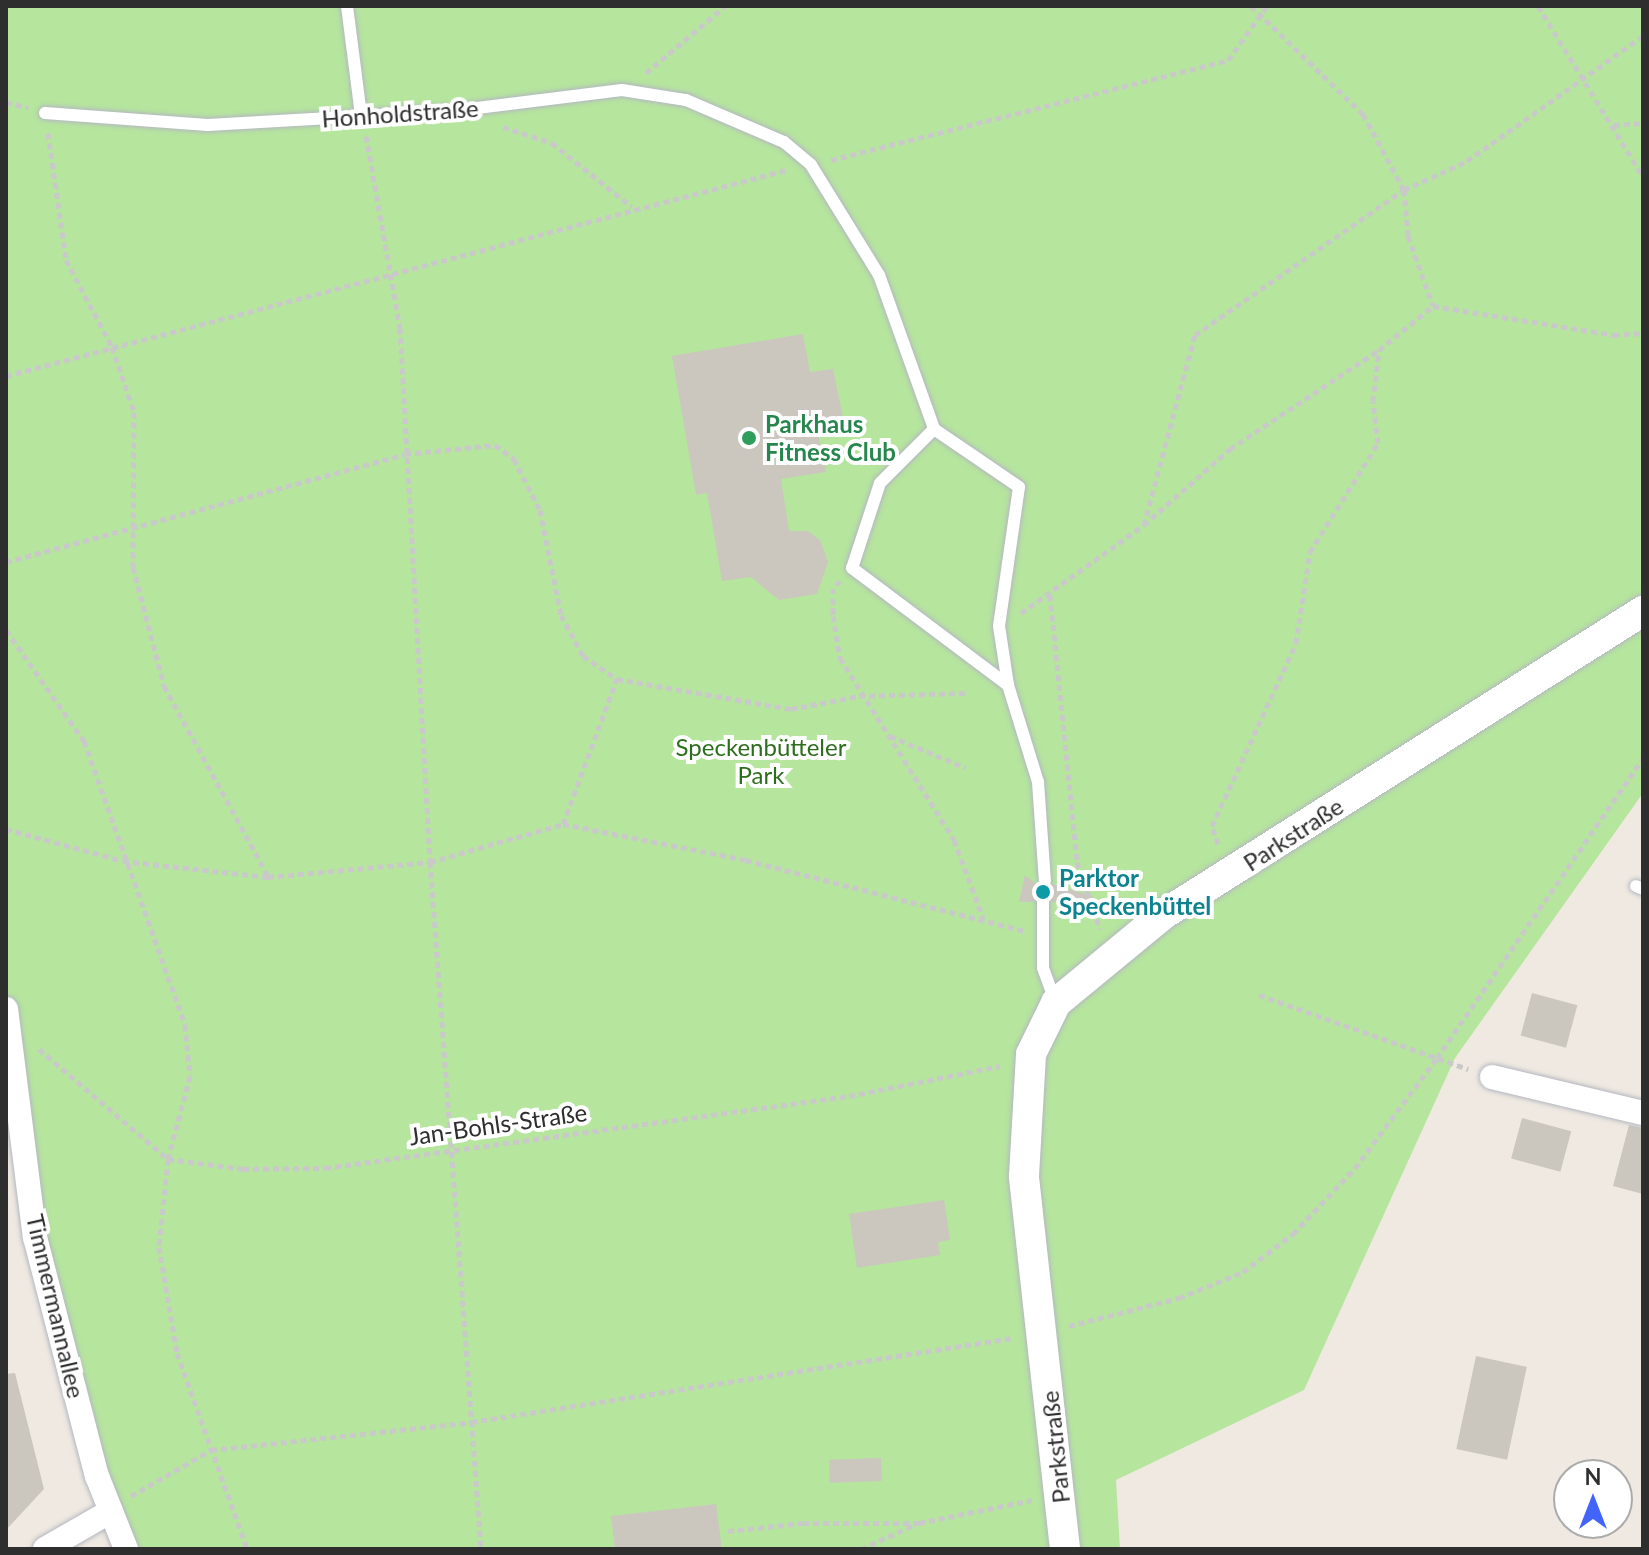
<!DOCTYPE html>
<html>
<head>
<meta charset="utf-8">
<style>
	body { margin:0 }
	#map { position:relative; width:1649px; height:1555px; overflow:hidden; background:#efe9e1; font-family:Lato,sans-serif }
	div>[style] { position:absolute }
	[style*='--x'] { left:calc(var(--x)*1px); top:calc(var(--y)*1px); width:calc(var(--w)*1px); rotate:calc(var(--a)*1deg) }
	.green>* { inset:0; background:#b6e59e }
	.building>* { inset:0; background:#cbc7bf; transform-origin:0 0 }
	.path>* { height:5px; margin-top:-2.5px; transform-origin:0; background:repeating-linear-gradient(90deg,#c9c9c9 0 6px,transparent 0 10px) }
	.roads { filter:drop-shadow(0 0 2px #b4b7c1) drop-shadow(0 0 2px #b4b7c1) }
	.service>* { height:12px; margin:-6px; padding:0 6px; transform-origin:6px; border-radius:6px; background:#fff }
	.minor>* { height:24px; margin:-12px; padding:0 12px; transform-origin:12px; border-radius:12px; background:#fff }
	.tertiary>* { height:30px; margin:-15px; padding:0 15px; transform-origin:15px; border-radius:15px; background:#fff }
	.dots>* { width:22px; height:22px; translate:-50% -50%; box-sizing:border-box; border:4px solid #fff; border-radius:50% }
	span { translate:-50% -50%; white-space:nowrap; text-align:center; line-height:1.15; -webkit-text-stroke:8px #fff; paint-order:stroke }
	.street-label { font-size:24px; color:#2e2e2e }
	.leisure-label { font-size:24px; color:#27864d; font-weight:700 }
	.left { translate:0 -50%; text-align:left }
	.park-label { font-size:24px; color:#2c6e1b }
	.culture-label { font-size:24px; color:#0d838f; font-weight:700 }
	.frame { position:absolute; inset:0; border:8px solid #2e2e2e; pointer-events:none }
	.north { position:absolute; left:1553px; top:1459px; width:80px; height:80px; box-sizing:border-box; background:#fff; border:2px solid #ababab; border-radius:50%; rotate:0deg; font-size:22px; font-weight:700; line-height:32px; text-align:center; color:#2e2e2e }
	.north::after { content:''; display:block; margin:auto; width:28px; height:36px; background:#4264fb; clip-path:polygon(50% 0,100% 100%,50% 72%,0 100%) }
</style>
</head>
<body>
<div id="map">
	<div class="green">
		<i style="clip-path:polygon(6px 6px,1643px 6px,1643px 793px,1455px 1058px,1304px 1390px,1116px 1480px,1120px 1549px,133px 1549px,102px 1472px,41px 1237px,18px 1026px,6px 997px)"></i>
	</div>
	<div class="building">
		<i style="clip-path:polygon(803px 334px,810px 372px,833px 369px,845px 427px,818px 433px,826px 472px,781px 479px,789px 531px,808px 531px,820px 540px,828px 562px,817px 594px,779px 600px,751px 577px,722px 581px,707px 493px,696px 495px,672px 356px)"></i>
		<i style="clip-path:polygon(1025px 875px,1042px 889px,1053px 884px,1093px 896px,1092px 902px,1052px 902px,1044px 892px,1034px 902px,1019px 902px)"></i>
		<i style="left:1532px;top:993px;width:47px;height:44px;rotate:15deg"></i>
		<i style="left:1522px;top:1118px;width:51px;height:42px;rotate:15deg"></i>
		<i style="clip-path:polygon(1629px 1125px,1643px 1128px,1643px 1194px,1613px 1186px)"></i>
		<i style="clip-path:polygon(944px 1200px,950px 1240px,938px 1242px,940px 1255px,857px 1268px,849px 1214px)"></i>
		<i style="left:1476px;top:1356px;width:52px;height:95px;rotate:12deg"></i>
		<i style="clip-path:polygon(15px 1373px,44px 1489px,6px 1530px,6px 1374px)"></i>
		<i style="left:881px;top:1458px;width:23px;height:52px;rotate:88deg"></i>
		<i style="clip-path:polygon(716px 1504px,722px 1549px,615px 1549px,611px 1516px)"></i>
	</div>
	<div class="path">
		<i style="--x:1251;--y:6;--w:156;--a:44"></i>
		<i style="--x:1363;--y:114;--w:86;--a:61.7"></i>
		<i style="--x:1404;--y:190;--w:46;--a:85"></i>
		<i style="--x:1408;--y:236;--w:74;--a:70.3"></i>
		<i style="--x:1433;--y:306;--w:183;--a:9.1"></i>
		<i style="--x:1614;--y:335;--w:29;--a:-4"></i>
		<i style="--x:1538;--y:6;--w:201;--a:58.4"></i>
		<i style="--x:646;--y:73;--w:104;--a:-40.3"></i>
		<i style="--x:6;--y:102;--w:23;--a:15"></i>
		<i style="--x:1614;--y:125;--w:29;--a:-4"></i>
		<i style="--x:503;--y:127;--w:52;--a:18.1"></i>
		<i style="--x:552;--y:143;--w:102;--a:38.7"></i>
		<i style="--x:48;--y:133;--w:128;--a:81.9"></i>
		<i style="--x:66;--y:260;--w:98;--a:62.1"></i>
		<i style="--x:112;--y:347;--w:69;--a:71.3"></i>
		<i style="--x:134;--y:412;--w:155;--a:90.4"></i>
		<i style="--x:133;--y:567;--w:123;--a:75.4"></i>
		<i style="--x:164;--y:686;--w:217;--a:61.3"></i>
		<i style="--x:366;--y:136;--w:195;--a:80"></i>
		<i style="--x:400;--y:328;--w:535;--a:86.78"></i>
		<i style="--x:430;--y:862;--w:689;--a:85.75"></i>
		<i style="--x:831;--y:160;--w:409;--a:-14.1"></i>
		<i style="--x:1228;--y:60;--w:67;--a:-54.2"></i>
		<i style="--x:6;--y:376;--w:807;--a:-14.79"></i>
		<i style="--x:1144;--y:525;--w:197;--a:-75"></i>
		<i style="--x:1195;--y:335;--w:254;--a:-34.8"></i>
		<i style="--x:1404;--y:190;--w:69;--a:-24.7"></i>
		<i style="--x:1467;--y:161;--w:216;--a:-35.4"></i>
		<i style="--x:6;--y:562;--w:413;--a:-15.1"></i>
		<i style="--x:405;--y:454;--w:90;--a:-5.7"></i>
		<i style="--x:495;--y:445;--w:24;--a:36"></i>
		<i style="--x:514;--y:459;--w:57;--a:63"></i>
		<i style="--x:540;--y:510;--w:107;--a:78.7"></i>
		<i style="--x:561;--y:615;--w:47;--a:61.8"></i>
		<i style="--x:583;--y:656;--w:41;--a:34.1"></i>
		<i style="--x:617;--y:679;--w:177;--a:9.8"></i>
		<i style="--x:791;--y:709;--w:69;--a:-10.8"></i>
		<i style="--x:859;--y:696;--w:109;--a:-1.6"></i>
		<i style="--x:840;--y:581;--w:10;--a:135"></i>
		<i style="--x:833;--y:588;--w:28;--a:90"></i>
		<i style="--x:833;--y:616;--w:43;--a:80.5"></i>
		<i style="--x:840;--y:658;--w:215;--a:57.9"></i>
		<i style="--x:954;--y:840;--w:83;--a:69.6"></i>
		<i style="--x:1050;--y:595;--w:268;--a:84.2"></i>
		<i style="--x:1077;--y:862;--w:71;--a:71.1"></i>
		<i style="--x:1021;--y:613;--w:151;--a:-35.6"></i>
		<i style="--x:1144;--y:525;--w:115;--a:-41.5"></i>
		<i style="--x:1230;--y:449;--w:179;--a:-33.6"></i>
		<i style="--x:1379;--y:350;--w:70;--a:-39.2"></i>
		<i style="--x:6;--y:630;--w:136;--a:54.9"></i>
		<i style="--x:84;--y:741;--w:301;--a:70.4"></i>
		<i style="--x:185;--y:1025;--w:51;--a:84.4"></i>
		<i style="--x:190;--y:1076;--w:86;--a:104.8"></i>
		<i style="--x:168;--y:1159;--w:88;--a:95.8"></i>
		<i style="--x:159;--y:1247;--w:108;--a:80.4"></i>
		<i style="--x:177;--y:1353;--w:208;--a:70.3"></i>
		<i style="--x:890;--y:736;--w:82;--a:22.8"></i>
		<i style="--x:563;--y:824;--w:155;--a:-69.6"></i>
		<i style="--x:6;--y:829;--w:121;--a:15.3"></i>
		<i style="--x:123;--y:861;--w:146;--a:6.3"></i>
		<i style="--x:268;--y:877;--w:163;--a:-5.3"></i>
		<i style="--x:430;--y:862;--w:138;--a:-15.9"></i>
		<i style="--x:563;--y:824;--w:187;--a:11.1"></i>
		<i style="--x:746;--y:860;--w:288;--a:14.3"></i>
		<i style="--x:1218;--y:844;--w:19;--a:-108"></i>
		<i style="--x:1212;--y:826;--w:201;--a:-65.3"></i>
		<i style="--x:1296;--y:643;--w:92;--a:-81.3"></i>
		<i style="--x:1310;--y:552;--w:128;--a:-58"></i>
		<i style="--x:1378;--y:443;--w:42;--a:-96.8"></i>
		<i style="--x:1373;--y:401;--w:51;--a:-83.3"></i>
		<i style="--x:1259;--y:995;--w:222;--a:19.5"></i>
		<i style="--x:39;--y:1049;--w:170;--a:40.5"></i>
		<i style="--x:168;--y:1159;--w:76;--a:7.6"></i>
		<i style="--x:243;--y:1169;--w:82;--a:-0.7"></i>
		<i style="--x:325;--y:1168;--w:529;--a:-7.82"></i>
		<i style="--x:849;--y:1096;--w:154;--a:-11.2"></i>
		<i style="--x:1069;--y:1326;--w:114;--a:-14.3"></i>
		<i style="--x:1179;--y:1298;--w:69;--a:-22.1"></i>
		<i style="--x:1243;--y:1272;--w:63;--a:-37.2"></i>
		<i style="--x:1293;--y:1234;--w:91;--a:-46.8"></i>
		<i style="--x:1355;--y:1168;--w:137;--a:-53.3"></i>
		<i style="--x:1437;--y:1058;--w:364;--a:-55.5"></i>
		<i style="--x:131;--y:1496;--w:92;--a:-29.9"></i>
		<i style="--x:211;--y:1450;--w:262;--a:-6.1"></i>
		<i style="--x:471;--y:1422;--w:548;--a:-8.81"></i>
		<i style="--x:728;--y:1531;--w:75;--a:-6.1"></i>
		<i style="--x:803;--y:1523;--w:116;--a:0"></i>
		<i style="--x:919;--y:1523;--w:115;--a:-11.5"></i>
		<i style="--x:861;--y:1549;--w:58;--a:-24.4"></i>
	</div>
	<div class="roads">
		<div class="service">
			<i style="--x:347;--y:6;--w:111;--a:82.7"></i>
			<i style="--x:45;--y:113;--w:163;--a:4.2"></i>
			<i style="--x:208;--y:125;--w:245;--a:-3.3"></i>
			<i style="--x:453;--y:111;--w:170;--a:-7.1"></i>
			<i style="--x:622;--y:90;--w:65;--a:8.9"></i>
			<i style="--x:686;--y:100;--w:107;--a:23.2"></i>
			<i style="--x:784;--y:142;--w:35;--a:40"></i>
			<i style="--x:811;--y:165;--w:129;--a:58.3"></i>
			<i style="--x:879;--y:275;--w:164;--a:70.3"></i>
			<i style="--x:934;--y:429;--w:103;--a:34.3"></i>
			<i style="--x:1019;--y:487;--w:140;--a:98.2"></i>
			<i style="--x:999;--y:626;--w:60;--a:81.3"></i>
			<i style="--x:1008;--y:685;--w:102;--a:72.8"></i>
			<i style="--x:1038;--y:782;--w:99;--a:86"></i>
			<i style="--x:934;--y:429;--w:76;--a:135"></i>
			<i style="--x:880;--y:483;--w:89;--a:108.2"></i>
			<i style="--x:852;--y:568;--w:195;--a:36.9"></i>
			<i style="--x:1636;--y:886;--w:8;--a:23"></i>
			<i style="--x:1043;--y:901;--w:67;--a:90"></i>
			<i style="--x:1043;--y:968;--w:37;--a:70"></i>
		</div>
		<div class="minor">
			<i style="--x:6;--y:1009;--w:230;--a:82.8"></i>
			<i style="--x:35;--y:1237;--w:247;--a:75.5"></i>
			<i style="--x:97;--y:1476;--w:79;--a:68.3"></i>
			<i style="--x:1492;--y:1077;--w:155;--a:13.4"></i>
			<i style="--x:45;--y:1549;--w:76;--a:-29.9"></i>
		</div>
		<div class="tertiary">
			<i style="--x:1065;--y:1549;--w:375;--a:-96.3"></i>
			<i style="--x:1024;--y:1176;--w:122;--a:-86.7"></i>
			<i style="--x:1031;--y:1054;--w:57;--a:-63.9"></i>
			<i style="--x:1056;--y:1003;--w:140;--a:-39.5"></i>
			<i style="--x:1164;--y:914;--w:567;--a:-32.32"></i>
		</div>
	</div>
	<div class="dots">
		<i style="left:749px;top:438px;background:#2e9e5b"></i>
		<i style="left:1043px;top:892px;background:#0f9aa8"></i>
	</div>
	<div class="street-label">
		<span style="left:400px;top:113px;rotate:-4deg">Honholdstraße</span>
		<span style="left:1293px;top:834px;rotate:-33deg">Parkstraße</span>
		<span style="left:498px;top:1124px;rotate:-8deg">Jan-Bohls-Straße</span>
		<span style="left:56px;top:1306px;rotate:77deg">Timmermannallee</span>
		<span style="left:1055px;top:1447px;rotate:-96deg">Parkstraße</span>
	</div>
	<div class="leisure-label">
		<span class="left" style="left:765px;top:438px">Parkhaus<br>Fitness Club</span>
	</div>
	<div class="park-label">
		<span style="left:761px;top:761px">Speckenbütteler<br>Park</span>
	</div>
	<div class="culture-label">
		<span class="left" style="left:1059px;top:892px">Parktor<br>Speckenbüttel</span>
	</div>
	<div class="frame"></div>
	<div class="north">N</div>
</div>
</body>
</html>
